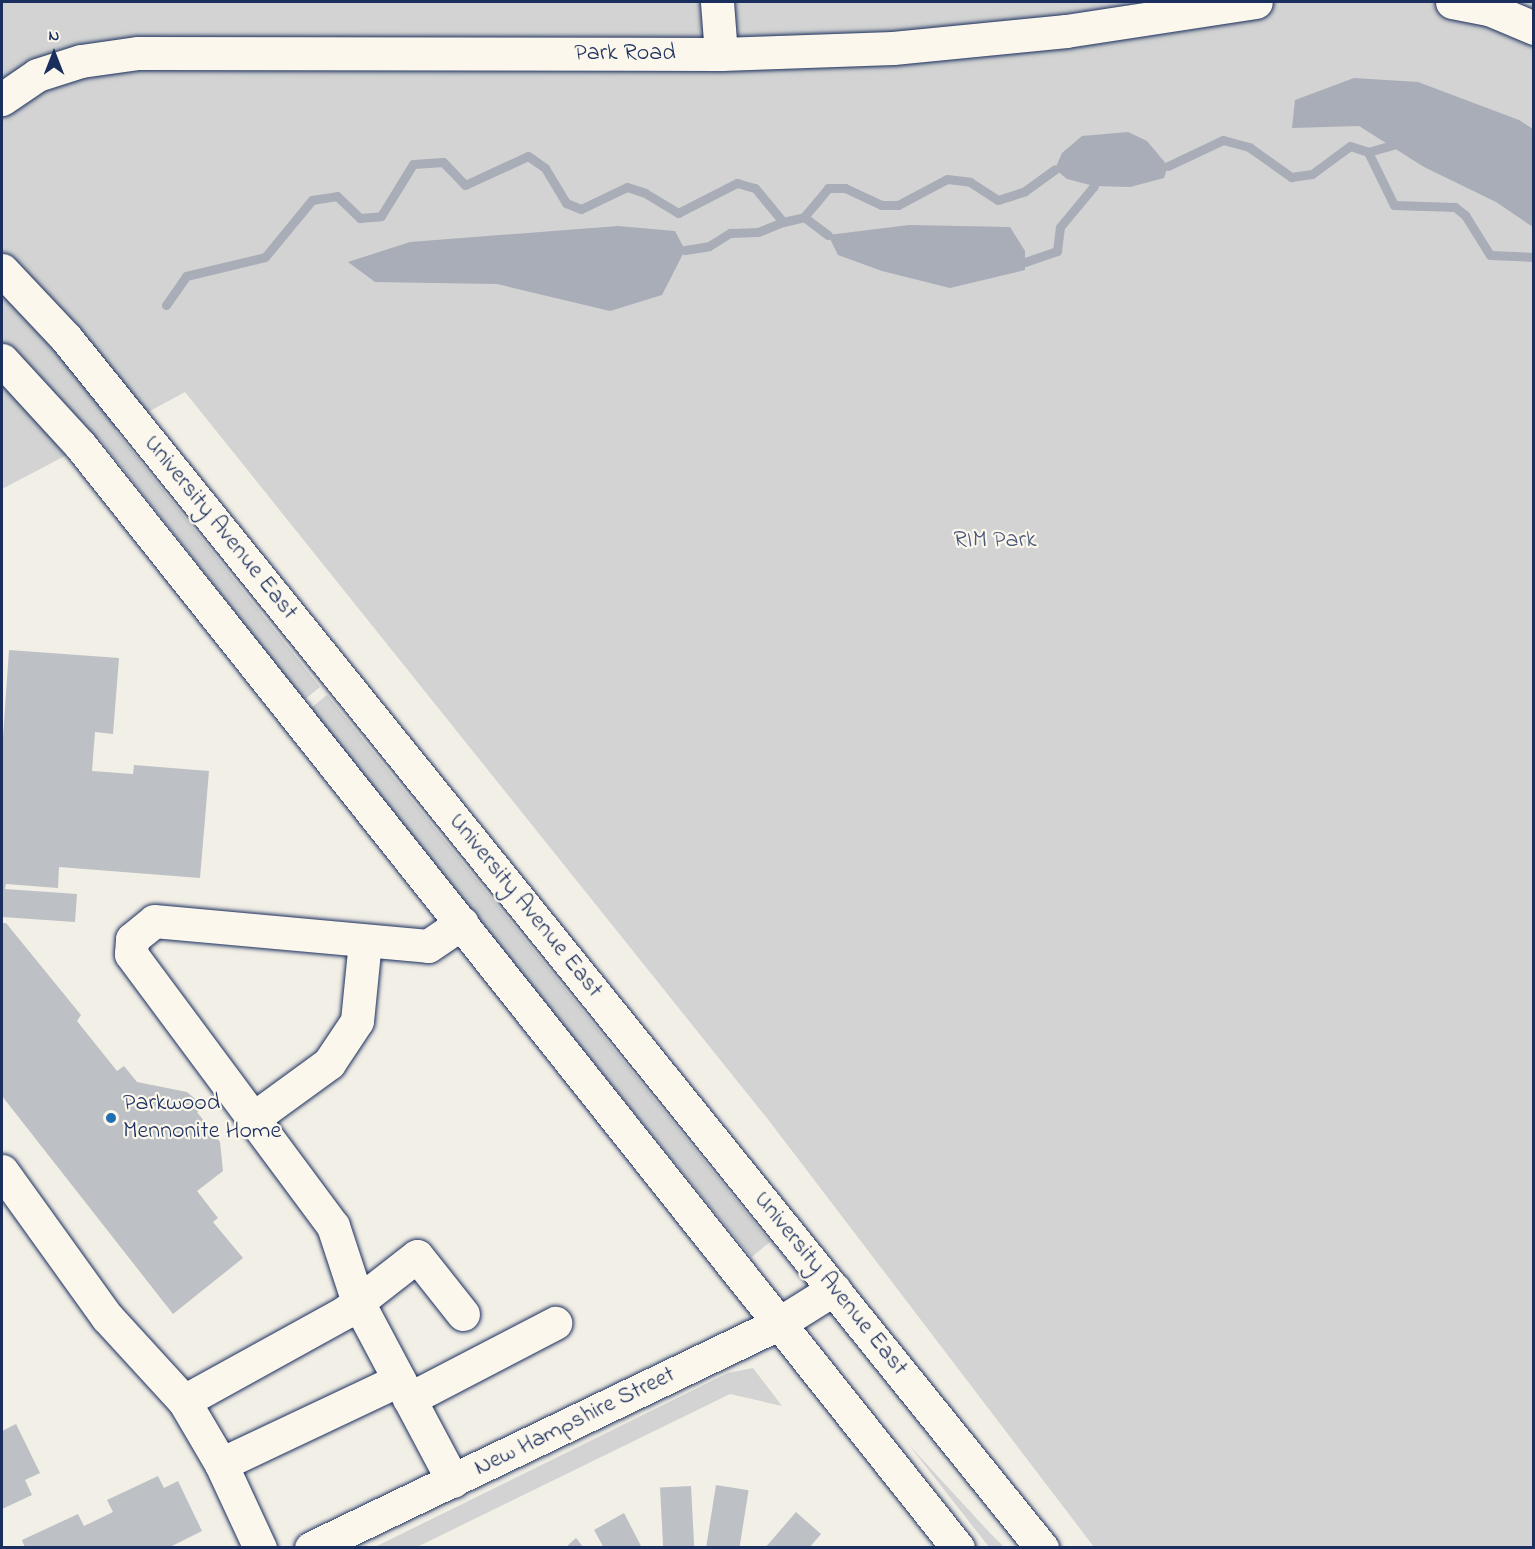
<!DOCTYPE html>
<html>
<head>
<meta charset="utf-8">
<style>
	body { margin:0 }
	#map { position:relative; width:1535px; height:1549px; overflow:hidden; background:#f2efe6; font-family:"Indie Flower",sans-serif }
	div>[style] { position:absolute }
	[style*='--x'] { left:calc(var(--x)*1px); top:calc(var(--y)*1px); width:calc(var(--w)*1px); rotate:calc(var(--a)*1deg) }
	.green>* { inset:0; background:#d2d3d2; transform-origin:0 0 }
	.water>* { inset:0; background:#a9adb7 }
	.stream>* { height:9px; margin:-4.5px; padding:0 4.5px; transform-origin:4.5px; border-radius:4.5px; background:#a9adb7 }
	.building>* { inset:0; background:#bdc0c4; transform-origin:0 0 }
	.roads { filter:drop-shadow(0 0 2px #1b2f5e) drop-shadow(0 0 2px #1b2f5e) }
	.minor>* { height:33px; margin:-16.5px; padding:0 16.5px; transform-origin:16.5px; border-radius:16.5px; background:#fbf7ec }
	.major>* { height:33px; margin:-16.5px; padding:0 16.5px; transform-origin:16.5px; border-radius:16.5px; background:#fbf7ec }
	.dots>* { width:16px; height:16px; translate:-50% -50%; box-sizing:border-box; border:3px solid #fbf7ec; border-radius:50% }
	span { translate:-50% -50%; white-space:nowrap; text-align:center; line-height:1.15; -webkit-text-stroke:4.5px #fbf7ec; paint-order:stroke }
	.street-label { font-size:24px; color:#1b2f5e }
	.park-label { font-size:24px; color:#49587b }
	.poi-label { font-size:24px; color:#1b2f5e }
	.left { translate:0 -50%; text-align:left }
	.frame { position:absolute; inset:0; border:3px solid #1b2f5e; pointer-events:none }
	.north { position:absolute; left:24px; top:24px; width:60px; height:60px; -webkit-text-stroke:4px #fbf7ec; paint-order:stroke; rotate:0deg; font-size:16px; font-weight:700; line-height:24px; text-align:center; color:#1b2f5e }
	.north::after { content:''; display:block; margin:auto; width:21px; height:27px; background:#1b2f5e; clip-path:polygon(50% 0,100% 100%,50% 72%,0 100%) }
</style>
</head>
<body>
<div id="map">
	<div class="green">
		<i style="clip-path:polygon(2px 2px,1533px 2px,1533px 1547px,1094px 1547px,770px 1122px,185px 392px,115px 430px,320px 687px,304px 700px,99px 438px,2px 489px)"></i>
		<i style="left:327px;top:695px;width:704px;height:24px;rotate:51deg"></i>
		<i style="clip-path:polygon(753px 1368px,782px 1406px,730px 1394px,417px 1547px,377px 1546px,728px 1373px)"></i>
		<i style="clip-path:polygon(909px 1445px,989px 1532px,1004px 1547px,989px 1547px)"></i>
	</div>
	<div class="water">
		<i style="clip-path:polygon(1354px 78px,1418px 82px,1519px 120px,1533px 129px,1533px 227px,1496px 202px,1424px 167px,1359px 126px,1292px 128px,1295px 100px)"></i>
		<i style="clip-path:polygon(1128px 132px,1147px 141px,1168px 166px,1164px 178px,1130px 187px,1094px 186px,1067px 179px,1055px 169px,1062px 153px,1082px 136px)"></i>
		<i style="clip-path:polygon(909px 225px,1010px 227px,1025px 251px,1025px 270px,950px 288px,882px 271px,838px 255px,828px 235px)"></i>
		<i style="clip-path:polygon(618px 226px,675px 231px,685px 250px,662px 295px,610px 311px,497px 284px,375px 282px,348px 262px,410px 242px)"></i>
	</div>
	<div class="stream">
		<i style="--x:1368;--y:152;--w:26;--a:-16"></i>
		<i style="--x:1168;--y:166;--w:61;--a:-25.3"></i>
		<i style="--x:1223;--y:140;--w:27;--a:15"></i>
		<i style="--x:1249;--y:147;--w:52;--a:35.5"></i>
		<i style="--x:1291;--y:177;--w:21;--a:-8"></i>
		<i style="--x:1312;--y:174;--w:47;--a:-36.4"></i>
		<i style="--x:1350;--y:146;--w:19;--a:18"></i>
		<i style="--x:1368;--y:152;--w:59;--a:63.9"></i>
		<i style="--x:1394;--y:205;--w:61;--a:1.9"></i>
		<i style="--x:1455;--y:207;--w:13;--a:39"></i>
		<i style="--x:1465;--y:215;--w:47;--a:58"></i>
		<i style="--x:1490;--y:255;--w:44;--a:2.6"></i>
		<i style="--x:804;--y:217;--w:30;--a:37"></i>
		<i style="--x:685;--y:250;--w:24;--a:-9"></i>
		<i style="--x:709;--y:246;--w:25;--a:-32"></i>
		<i style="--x:730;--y:233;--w:28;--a:-2"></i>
		<i style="--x:758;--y:232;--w:27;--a:-22"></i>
		<i style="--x:1025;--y:262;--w:34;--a:-19"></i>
		<i style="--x:1057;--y:251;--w:24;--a:-83"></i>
		<i style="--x:1060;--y:227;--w:53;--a:-50.3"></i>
		<i style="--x:166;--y:305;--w:35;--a:-55"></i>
		<i style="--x:186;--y:276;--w:81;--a:-13.5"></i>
		<i style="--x:265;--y:257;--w:74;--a:-50.5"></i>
		<i style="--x:312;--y:200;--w:25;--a:-9"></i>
		<i style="--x:337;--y:196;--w:32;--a:44"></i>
		<i style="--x:360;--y:218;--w:21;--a:-5"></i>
		<i style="--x:381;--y:216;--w:61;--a:-58.4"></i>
		<i style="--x:413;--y:164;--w:30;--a:-4"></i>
		<i style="--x:443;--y:162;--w:32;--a:46"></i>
		<i style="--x:465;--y:185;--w:69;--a:-24.7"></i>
		<i style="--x:528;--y:156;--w:21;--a:35"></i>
		<i style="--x:545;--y:168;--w:41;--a:59"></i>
		<i style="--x:566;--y:203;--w:16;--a:22"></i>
		<i style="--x:581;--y:209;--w:51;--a:-25.6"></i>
		<i style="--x:627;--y:187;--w:19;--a:18"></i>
		<i style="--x:645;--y:193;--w:39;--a:31"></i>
		<i style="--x:678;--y:213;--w:66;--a:-27"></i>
		<i style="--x:737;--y:183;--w:19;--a:16"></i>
		<i style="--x:755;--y:188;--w:44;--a:50.5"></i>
		<i style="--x:783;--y:222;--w:22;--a:-13"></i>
		<i style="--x:804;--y:217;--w:38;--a:-50"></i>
		<i style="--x:828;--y:188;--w:17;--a:0"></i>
		<i style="--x:845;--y:188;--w:40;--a:25"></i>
		<i style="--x:881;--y:205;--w:17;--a:0"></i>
		<i style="--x:898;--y:205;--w:55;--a:-28"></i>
		<i style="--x:947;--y:179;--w:23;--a:7"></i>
		<i style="--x:970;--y:182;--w:33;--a:33"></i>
		<i style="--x:998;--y:200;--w:28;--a:-18"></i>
		<i style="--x:1025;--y:191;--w:37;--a:-36"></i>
	</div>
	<div class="building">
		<i style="clip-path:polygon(9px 650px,119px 658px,113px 734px,95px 732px,92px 771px,133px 774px,134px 765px,209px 771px,200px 878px,59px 867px,58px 888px,6px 884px,5px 889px,77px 894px,75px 922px,2px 917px,2px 751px)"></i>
		<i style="clip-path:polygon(2px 923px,6px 923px,81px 1015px,77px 1021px,117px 1071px,124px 1066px,137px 1082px,187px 1092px,205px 1107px,197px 1112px,220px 1142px,223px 1171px,197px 1191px,218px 1218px,213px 1222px,243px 1258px,173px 1314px,2px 1096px)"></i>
		<i style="clip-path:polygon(16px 1424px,40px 1473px,25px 1480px,32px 1495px,2px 1509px,2px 1431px)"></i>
		<i style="clip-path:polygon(158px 1476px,164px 1488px,178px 1481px,202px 1531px,168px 1548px,25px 1548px,22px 1540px,78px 1514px,84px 1526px,113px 1512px,107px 1500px)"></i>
		<i style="left:716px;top:1485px;width:33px;height:64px;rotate:9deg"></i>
		<i style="left:691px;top:1486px;width:62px;height:31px;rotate:87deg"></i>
		<i style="clip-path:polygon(796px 1512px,821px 1534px,809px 1548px,765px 1548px)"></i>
		<i style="clip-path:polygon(624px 1513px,642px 1548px,604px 1548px,594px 1530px)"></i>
		<i style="clip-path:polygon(576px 1538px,584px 1548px,565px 1548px)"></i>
	</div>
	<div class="roads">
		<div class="minor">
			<i style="--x:717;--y:2;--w:52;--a:85.6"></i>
			<i style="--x:1452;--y:2;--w:38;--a:11"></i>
			<i style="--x:1489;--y:9;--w:49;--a:22.9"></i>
			<i style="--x:2;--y:99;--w:42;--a:-34.4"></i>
			<i style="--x:37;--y:75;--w:46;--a:-17.7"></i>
			<i style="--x:81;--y:61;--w:58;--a:-8"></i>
			<i style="--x:138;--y:53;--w:583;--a:0.1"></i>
			<i style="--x:721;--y:54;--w:172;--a:-2"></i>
			<i style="--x:893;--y:48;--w:174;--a:-5.6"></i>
			<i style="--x:1066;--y:31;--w:192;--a:-8.7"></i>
			<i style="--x:255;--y:1117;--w:92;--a:-36.1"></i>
			<i style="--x:329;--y:1063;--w:50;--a:-56.3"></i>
			<i style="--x:357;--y:1021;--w:80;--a:-84.3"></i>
			<i style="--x:2;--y:1171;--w:180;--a:54.3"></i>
			<i style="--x:107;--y:1317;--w:114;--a:47.5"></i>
			<i style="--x:184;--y:1401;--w:184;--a:-28.9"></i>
			<i style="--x:345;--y:1312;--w:91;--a:-37.9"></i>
			<i style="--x:417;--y:1256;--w:74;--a:51.6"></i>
			<i style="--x:409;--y:1399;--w:165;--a:-27.5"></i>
			<i style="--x:184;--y:1401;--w:73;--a:59.6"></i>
			<i style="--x:221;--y:1464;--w:93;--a:65.1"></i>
			<i style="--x:221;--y:1464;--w:197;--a:-25.3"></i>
			<i style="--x:453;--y:1481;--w:203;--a:-118"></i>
			<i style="--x:358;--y:1302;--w:80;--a:-108.2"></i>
			<i style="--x:333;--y:1226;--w:339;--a:-126.6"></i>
			<i style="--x:131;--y:954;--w:15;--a:-86"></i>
			<i style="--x:132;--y:939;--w:28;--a:-39"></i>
			<i style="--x:154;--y:921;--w:275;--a:5.2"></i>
			<i style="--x:428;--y:946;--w:41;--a:-34.1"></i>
			<i style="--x:311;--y:1548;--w:518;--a:-25.63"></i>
			<i style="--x:778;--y:1324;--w:66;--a:-32"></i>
		</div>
		<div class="major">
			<i style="--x:2;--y:270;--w:93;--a:46.7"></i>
			<i style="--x:66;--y:338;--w:1555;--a:51.11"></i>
			<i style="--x:2;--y:360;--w:115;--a:47.5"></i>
			<i style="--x:80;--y:445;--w:1410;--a:51.48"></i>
		</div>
	</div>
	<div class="dots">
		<i style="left:111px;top:1118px;background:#1f6fb2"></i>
	</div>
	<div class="street-label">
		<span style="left:625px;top:54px">Park Road</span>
		<span style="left:220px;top:528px;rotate:51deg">University Avenue East</span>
		<span style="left:525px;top:906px;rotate:51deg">University Avenue East</span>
		<span style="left:830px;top:1284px;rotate:51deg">University Avenue East</span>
		<span style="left:575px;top:1422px;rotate:-26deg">New Hampshire Street</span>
	</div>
	<div class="park-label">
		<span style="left:995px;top:541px">RIM Park</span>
	</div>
	<div class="poi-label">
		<span class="left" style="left:123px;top:1118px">Parkwood<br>Mennonite Home</span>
	</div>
	<div class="frame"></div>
	<div class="north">N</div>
</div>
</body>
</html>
